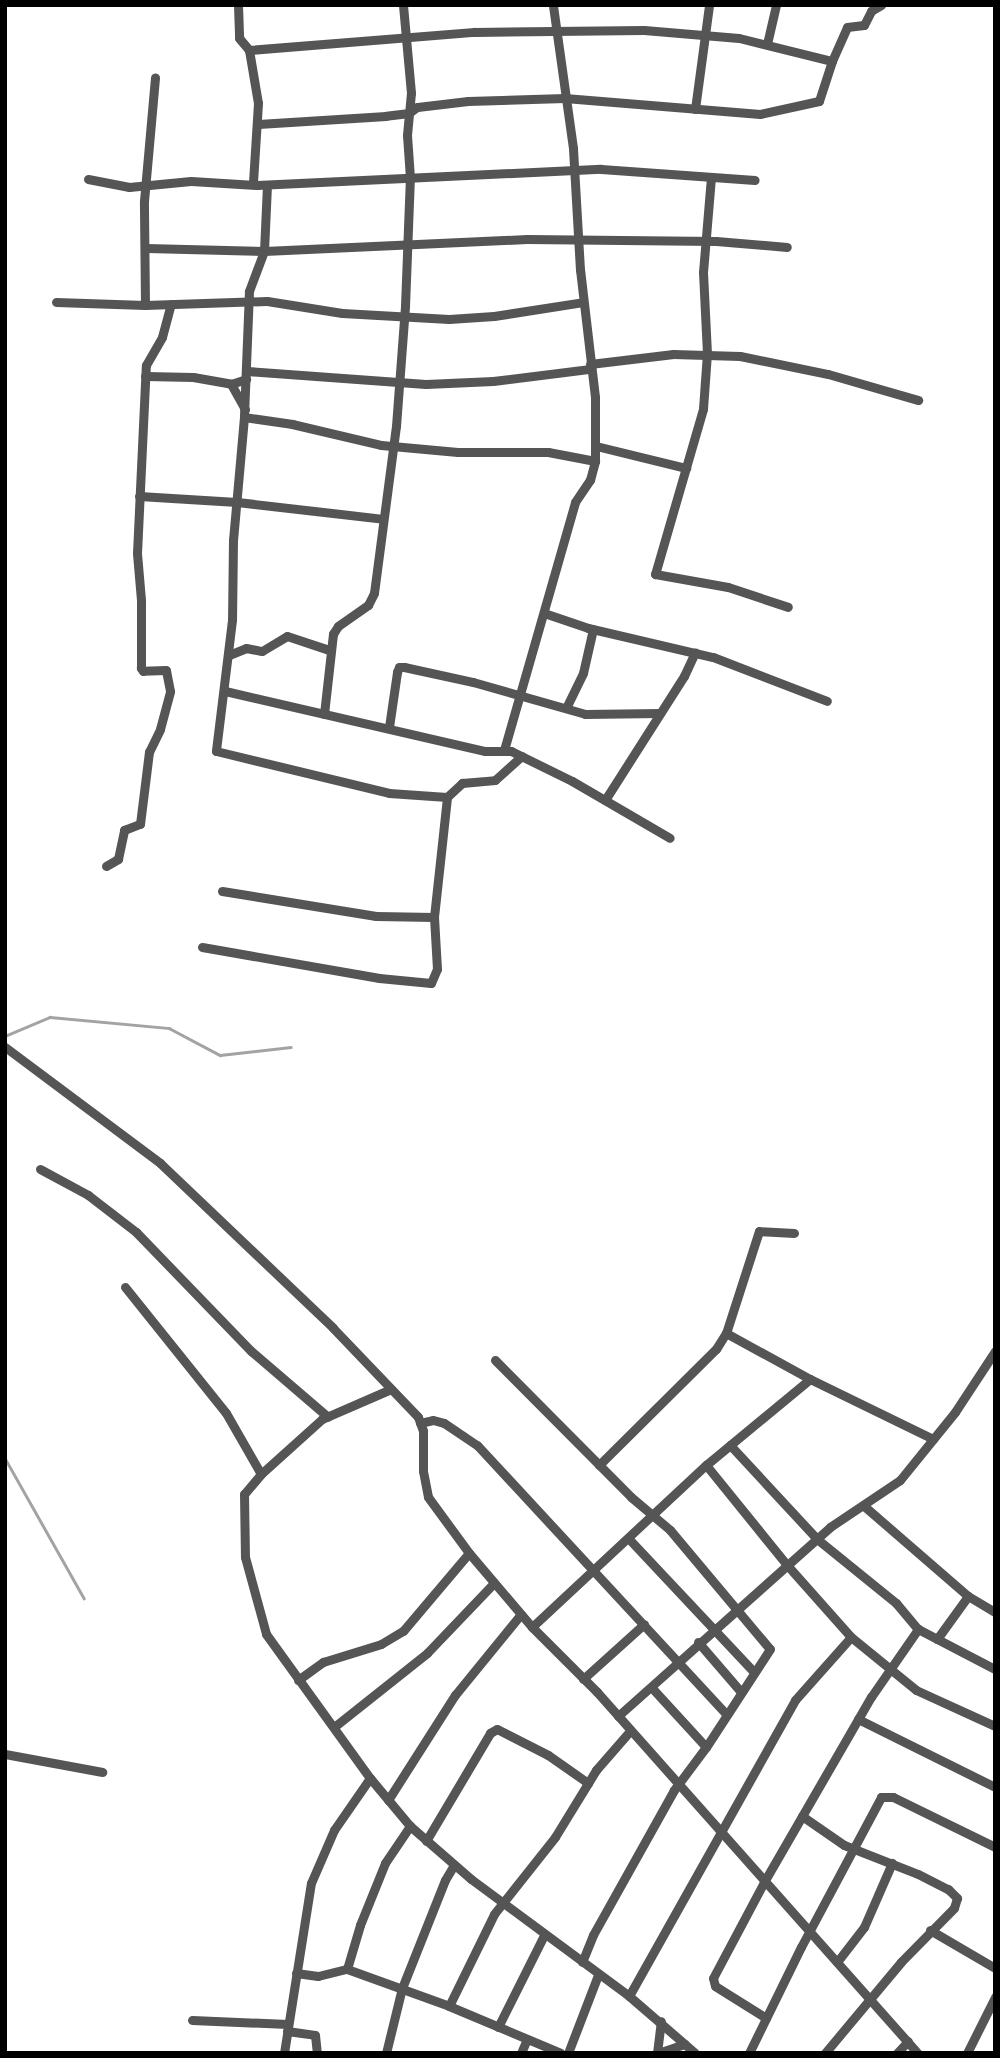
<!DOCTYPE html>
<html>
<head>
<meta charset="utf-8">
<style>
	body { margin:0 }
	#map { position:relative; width:1000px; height:2058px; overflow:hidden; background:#fff; font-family:"Source Sans 3",sans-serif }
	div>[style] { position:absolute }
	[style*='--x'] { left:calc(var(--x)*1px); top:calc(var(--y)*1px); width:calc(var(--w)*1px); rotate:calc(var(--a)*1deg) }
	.stream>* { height:2.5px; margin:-1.25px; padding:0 1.25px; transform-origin:1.25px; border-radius:1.25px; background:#a3a3a3 }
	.minor>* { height:9px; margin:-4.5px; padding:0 4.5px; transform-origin:4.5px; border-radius:4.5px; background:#555 }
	span { translate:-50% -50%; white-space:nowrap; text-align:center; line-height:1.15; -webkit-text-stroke:6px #fff; paint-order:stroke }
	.frame { position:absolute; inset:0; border:7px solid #000; pointer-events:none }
</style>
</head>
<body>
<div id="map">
	<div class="stream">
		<i style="--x:5;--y:1036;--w:49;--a:-22.9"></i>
		<i style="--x:50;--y:1017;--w:120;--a:5.3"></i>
		<i style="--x:169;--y:1028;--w:58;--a:27.9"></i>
		<i style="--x:220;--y:1055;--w:71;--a:-6.4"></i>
		<i style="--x:5;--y:1458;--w:161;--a:60.6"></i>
	</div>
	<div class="minor">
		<i style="--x:238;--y:5;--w:33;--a:88"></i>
		<i style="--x:239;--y:38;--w:16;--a:50"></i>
		<i style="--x:249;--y:50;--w:54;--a:80.4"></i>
		<i style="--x:258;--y:103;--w:80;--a:93.6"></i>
		<i style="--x:767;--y:44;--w:40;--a:-77"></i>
		<i style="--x:249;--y:50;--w:226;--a:-4.6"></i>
		<i style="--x:474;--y:32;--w:170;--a:-0.7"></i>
		<i style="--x:644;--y:30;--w:95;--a:4.8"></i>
		<i style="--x:739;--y:38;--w:96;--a:13.9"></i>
		<i style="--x:832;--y:61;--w:42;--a:108"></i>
		<i style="--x:819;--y:101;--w:60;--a:167.6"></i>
		<i style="--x:760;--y:114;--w:196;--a:-175.3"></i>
		<i style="--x:565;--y:98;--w:97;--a:178.2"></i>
		<i style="--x:468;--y:101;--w:51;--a:173.3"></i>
		<i style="--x:417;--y:107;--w:10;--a:143"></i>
		<i style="--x:409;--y:113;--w:23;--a:173"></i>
		<i style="--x:386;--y:116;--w:128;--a:176.4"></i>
		<i style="--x:832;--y:61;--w:37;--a:-66"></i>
		<i style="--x:847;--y:27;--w:17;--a:-7"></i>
		<i style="--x:864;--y:25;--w:16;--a:-63"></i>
		<i style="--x:871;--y:11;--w:12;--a:-31"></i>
		<i style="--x:695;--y:109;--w:105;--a:-82.3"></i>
		<i style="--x:711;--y:177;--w:95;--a:94.8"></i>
		<i style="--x:703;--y:272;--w:81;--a:87.2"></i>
		<i style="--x:707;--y:353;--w:56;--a:94.1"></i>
		<i style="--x:703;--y:409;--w:172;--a:106.2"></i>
		<i style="--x:655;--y:574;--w:74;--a:10.1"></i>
		<i style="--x:728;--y:587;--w:63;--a:18.4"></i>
		<i style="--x:88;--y:179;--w:42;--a:11"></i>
		<i style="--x:129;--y:187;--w:62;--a:-5.5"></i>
		<i style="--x:191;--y:181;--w:66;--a:3.5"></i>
		<i style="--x:257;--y:185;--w:344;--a:-2.7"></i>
		<i style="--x:601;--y:169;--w:154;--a:4.1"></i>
		<i style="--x:267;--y:185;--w:66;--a:92.6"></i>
		<i style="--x:264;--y:251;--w:43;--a:110.6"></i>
		<i style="--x:249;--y:291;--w:126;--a:92.3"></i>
		<i style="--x:244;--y:417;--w:123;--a:95.1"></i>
		<i style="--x:233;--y:540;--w:80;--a:90.7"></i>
		<i style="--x:232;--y:620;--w:132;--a:97"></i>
		<i style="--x:216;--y:751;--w:178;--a:13.6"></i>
		<i style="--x:389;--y:793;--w:58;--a:3.9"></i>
		<i style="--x:146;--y:248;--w:118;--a:1.5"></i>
		<i style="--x:264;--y:251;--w:263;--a:-2.6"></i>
		<i style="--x:527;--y:239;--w:189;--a:0.6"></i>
		<i style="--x:716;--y:241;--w:71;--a:4.8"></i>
		<i style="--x:56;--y:302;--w:89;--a:1.9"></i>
		<i style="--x:145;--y:305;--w:122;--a:-1.9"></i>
		<i style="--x:267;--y:301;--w:76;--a:9.1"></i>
		<i style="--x:342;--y:313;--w:107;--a:3.2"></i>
		<i style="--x:449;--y:319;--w:45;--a:-3.8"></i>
		<i style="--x:494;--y:316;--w:90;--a:-8.9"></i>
		<i style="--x:145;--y:305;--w:104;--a:-90.6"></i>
		<i style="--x:144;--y:201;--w:124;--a:-84.9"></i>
		<i style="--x:590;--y:364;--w:84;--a:-6.9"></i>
		<i style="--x:673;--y:354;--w:67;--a:1.7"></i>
		<i style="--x:740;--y:356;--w:90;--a:11.6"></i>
		<i style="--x:828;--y:374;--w:94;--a:16.1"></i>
		<i style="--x:247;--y:371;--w:179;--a:4.2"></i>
		<i style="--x:426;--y:384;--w:67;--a:-2.6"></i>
		<i style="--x:493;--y:381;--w:98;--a:-7.1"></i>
		<i style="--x:145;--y:376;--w:48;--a:1.2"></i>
		<i style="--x:193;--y:377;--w:39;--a:10"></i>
		<i style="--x:231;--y:384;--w:16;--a:-18"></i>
		<i style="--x:231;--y:384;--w:29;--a:61"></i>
		<i style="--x:244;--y:417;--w:49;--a:8.3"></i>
		<i style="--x:292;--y:424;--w:91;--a:13.3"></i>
		<i style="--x:381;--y:445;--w:77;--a:5.2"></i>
		<i style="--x:458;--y:452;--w:90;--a:0"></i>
		<i style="--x:548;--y:452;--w:48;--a:10.8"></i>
		<i style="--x:596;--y:446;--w:93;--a:13.7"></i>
		<i style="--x:139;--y:496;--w:98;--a:3.5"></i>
		<i style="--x:237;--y:502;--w:147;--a:6.6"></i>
		<i style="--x:544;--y:613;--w:46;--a:18.8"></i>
		<i style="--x:588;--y:628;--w:128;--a:13.1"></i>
		<i style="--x:713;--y:657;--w:122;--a:21.1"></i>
		<i style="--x:229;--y:655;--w:18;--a:-22"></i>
		<i style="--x:246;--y:648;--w:16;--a:11"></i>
		<i style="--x:262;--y:651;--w:29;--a:-31"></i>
		<i style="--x:287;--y:636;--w:44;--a:18.4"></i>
		<i style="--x:225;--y:691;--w:267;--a:13"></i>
		<i style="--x:485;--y:751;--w:26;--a:0"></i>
		<i style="--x:511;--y:751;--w:68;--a:26.2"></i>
		<i style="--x:572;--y:781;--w:113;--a:30.2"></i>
		<i style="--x:566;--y:708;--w:39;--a:-64"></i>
		<i style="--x:583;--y:673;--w:45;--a:-77.2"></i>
		<i style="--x:324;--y:714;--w:81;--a:-83.6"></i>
		<i style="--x:333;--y:634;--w:9;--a:-58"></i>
		<i style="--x:338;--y:626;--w:37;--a:-35"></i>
		<i style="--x:368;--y:605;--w:13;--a:-63"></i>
		<i style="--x:374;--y:593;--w:168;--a:-82.5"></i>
		<i style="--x:396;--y:426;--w:120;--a:-85.7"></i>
		<i style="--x:405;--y:306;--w:128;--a:-87.8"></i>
		<i style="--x:410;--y:178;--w:43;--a:-94"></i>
		<i style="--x:407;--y:135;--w:42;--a:-84.6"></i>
		<i style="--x:411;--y:93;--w:88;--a:-95.2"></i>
		<i style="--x:389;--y:727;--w:56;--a:-81.7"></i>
		<i style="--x:397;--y:672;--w:5;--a:-68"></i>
		<i style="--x:399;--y:667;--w:5;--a:0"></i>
		<i style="--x:404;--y:667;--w:71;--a:12.3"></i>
		<i style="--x:473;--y:682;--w:116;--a:15.9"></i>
		<i style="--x:585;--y:714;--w:75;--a:-0.8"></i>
		<i style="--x:504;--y:750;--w:258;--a:-74"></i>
		<i style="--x:575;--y:502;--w:27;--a:-56"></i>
		<i style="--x:590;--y:480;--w:20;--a:-75"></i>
		<i style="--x:595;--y:461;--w:64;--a:-90"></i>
		<i style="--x:595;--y:397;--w:128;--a:-96.7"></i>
		<i style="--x:580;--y:270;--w:122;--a:-93.3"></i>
		<i style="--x:573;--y:148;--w:144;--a:-98"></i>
		<i style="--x:605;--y:800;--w:147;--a:-57.5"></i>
		<i style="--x:684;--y:676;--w:26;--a:-65"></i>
		<i style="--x:106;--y:866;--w:14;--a:-30"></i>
		<i style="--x:118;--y:859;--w:30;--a:-78"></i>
		<i style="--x:124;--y:830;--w:17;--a:-21"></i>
		<i style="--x:140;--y:824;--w:73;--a:-82.9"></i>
		<i style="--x:149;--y:752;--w:25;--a:-64"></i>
		<i style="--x:160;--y:729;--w:39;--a:-75"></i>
		<i style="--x:170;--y:691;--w:21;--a:-101"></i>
		<i style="--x:166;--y:670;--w:23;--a:178"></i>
		<i style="--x:143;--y:671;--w:4;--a:-124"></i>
		<i style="--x:141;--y:668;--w:68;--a:-90"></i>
		<i style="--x:141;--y:600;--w:47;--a:-94.9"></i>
		<i style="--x:137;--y:553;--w:188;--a:-87.3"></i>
		<i style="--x:146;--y:365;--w:32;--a:-60"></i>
		<i style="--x:162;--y:337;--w:34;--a:-75"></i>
		<i style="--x:222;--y:891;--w:156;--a:9.2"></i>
		<i style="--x:376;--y:916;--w:58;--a:1"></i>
		<i style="--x:202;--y:947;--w:180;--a:9.9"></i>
		<i style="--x:379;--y:978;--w:52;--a:5.5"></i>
		<i style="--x:431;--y:983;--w:15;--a:-67"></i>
		<i style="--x:437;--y:969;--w:52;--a:-93.3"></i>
		<i style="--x:434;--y:917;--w:121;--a:-83.8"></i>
		<i style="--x:447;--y:797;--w:21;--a:-43"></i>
		<i style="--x:462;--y:783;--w:33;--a:-5"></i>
		<i style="--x:495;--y:780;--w:36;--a:-42"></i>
		<i style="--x:5;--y:1047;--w:194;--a:36.8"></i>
		<i style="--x:160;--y:1163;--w:239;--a:43.6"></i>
		<i style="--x:333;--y:1328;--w:123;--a:46.3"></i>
		<i style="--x:418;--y:1417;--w:15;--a:70"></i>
		<i style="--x:423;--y:1431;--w:40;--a:90"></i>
		<i style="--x:423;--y:1471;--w:26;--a:79"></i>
		<i style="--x:428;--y:1497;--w:69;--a:53.8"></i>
		<i style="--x:469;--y:1553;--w:97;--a:49.6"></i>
		<i style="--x:532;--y:1627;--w:92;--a:45"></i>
		<i style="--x:597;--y:1692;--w:483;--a:48.4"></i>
		<i style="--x:40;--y:1169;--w:55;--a:28.4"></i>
		<i style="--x:88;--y:1195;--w:61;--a:37.6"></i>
		<i style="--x:136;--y:1232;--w:165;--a:46"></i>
		<i style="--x:251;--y:1351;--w:101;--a:40.6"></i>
		<i style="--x:794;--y:1233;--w:35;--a:-177"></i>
		<i style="--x:759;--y:1231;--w:107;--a:107.9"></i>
		<i style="--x:726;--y:1333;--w:96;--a:28.7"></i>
		<i style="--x:810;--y:1379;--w:137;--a:26"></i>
		<i style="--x:125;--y:1287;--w:161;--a:51.3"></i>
		<i style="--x:226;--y:1413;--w:70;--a:60.2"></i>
		<i style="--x:495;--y:1360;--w:193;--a:45.2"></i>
		<i style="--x:631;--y:1497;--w:51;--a:40.2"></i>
		<i style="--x:670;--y:1530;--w:155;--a:50"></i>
		<i style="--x:770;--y:1649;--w:117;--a:123.1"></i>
		<i style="--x:706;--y:1747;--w:54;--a:126.7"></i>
		<i style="--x:674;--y:1790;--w:166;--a:119.2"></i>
		<i style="--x:593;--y:1935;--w:29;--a:112"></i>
		<i style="--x:391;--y:1389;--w:75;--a:156.5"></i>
		<i style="--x:322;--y:1419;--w:82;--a:138"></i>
		<i style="--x:261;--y:1474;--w:26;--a:130"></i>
		<i style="--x:244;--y:1494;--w:63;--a:89.1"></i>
		<i style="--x:245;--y:1557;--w:80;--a:74.7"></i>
		<i style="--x:266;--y:1634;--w:178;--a:54.2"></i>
		<i style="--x:370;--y:1778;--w:62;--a:50.2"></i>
		<i style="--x:410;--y:1826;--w:81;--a:41"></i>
		<i style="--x:471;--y:1879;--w:197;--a:36.5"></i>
		<i style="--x:629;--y:1996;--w:87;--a:40.8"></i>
		<i style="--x:420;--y:1423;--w:13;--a:-13"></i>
		<i style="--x:433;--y:1420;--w:11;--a:15"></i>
		<i style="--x:444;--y:1423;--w:40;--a:34"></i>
		<i style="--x:477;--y:1445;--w:367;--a:47.2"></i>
		<i style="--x:730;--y:1445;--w:128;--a:47.2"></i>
		<i style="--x:817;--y:1539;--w:102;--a:39"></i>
		<i style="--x:896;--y:1603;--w:34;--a:50"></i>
		<i style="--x:918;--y:1629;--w:87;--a:27.5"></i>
		<i style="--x:599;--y:1465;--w:165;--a:-44.8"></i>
		<i style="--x:716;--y:1349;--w:19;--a:-58"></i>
		<i style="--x:706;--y:1465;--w:129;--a:51"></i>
		<i style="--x:787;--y:1565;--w:96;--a:48.4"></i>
		<i style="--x:851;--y:1637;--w:84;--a:39.2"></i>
		<i style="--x:916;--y:1690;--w:87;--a:24.5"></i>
		<i style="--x:864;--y:1506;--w:138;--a:40.9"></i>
		<i style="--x:968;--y:1596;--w:31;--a:31"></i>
		<i style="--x:629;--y:1539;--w:183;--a:46.8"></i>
		<i style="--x:532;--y:1627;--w:238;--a:-43"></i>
		<i style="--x:706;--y:1465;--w:135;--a:-39.6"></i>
		<i style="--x:937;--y:1639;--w:53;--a:-54.2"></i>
		<i style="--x:698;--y:1642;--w:66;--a:49.3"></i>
		<i style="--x:583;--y:1679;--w:82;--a:-42"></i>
		<i style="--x:298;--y:1680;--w:31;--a:-36"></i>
		<i style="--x:323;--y:1662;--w:61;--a:-17.2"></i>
		<i style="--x:381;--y:1644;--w:26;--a:-31"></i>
		<i style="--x:403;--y:1631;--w:102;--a:-49.8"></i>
		<i style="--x:652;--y:1688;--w:80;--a:47.5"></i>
		<i style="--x:618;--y:1716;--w:284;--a:-41.7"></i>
		<i style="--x:830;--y:1527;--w:84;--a:-33.9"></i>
		<i style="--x:900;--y:1480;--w:87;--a:-51"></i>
		<i style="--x:955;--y:1412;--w:73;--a:-56.7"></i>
		<i style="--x:858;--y:1719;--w:153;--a:26.4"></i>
		<i style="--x:334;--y:1727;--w:119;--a:-38.5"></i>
		<i style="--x:427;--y:1653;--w:97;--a:-46.3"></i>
		<i style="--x:5;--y:1754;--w:99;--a:10.5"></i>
		<i style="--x:388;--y:1800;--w:125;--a:-57.5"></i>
		<i style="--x:455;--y:1695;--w:104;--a:-50.8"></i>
		<i style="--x:802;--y:1816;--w:51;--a:34.6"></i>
		<i style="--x:844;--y:1845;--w:79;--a:21.4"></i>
		<i style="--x:918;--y:1874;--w:34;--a:27"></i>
		<i style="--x:948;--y:1889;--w:13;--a:45"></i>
		<i style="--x:957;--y:1898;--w:10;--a:107"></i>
		<i style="--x:954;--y:1908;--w:76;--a:134.5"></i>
		<i style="--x:901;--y:1962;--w:119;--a:129.9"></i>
		<i style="--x:426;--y:1841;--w:126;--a:-59.3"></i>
		<i style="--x:490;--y:1733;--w:8;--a:-30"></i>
		<i style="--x:497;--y:1729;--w:57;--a:27"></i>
		<i style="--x:548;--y:1755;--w:49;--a:35"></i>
		<i style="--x:930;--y:1930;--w:75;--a:30.3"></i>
		<i style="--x:837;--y:1962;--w:44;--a:-52.4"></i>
		<i style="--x:864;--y:1927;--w:70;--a:-66.4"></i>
		<i style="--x:347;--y:1969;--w:46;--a:-73.5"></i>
		<i style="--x:360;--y:1925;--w:67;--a:-68"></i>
		<i style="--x:385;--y:1863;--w:45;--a:-56"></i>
		<i style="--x:296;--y:1973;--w:22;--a:8"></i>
		<i style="--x:318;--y:1976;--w:30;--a:-14"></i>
		<i style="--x:347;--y:1969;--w:109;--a:19.9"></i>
		<i style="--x:449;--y:2006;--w:121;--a:22.8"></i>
		<i style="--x:629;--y:1996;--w:339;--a:-60.7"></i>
		<i style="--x:795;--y:1700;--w:84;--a:-48.4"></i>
		<i style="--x:449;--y:2006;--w:102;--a:-63.9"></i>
		<i style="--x:494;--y:1914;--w:98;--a:-51.6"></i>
		<i style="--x:555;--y:1837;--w:79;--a:-58.5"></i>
		<i style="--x:596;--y:1770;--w:52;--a:-48.9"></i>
		<i style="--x:766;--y:2018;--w:60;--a:-147.9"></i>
		<i style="--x:715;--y:1986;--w:8;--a:-104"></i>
		<i style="--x:713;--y:1978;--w:109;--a:-62"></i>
		<i style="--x:764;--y:1882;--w:214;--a:-60"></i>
		<i style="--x:871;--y:1697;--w:83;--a:-55.3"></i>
		<i style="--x:192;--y:2020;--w:96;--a:2.4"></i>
		<i style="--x:498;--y:2027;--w:103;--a:-63.4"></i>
		<i style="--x:287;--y:2031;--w:28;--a:8"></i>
		<i style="--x:315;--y:2035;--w:18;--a:84"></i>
		<i style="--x:284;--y:2053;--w:172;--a:-81"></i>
		<i style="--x:311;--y:1883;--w:58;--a:-66.5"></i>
		<i style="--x:334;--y:1830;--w:63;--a:-55.3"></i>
		<i style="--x:386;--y:2053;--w:67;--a:-76.2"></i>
		<i style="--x:402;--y:1988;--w:116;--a:-68.3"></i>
		<i style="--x:445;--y:1880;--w:17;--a:-59"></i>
		<i style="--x:521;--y:2053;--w:15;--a:-67"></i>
		<i style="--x:568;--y:2053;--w:84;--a:-69"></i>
		<i style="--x:657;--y:2053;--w:32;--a:-83"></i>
		<i style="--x:658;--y:2053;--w:28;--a:-19"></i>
		<i style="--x:749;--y:2053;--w:118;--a:-63.9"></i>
		<i style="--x:801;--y:1947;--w:170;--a:-61.9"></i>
		<i style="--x:881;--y:1797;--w:12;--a:0"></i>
		<i style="--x:893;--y:1797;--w:114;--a:26.1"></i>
		<i style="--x:897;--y:2053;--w:16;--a:-47"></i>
		<i style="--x:967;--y:2053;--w:63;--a:-63.4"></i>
	</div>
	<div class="frame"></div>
</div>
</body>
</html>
